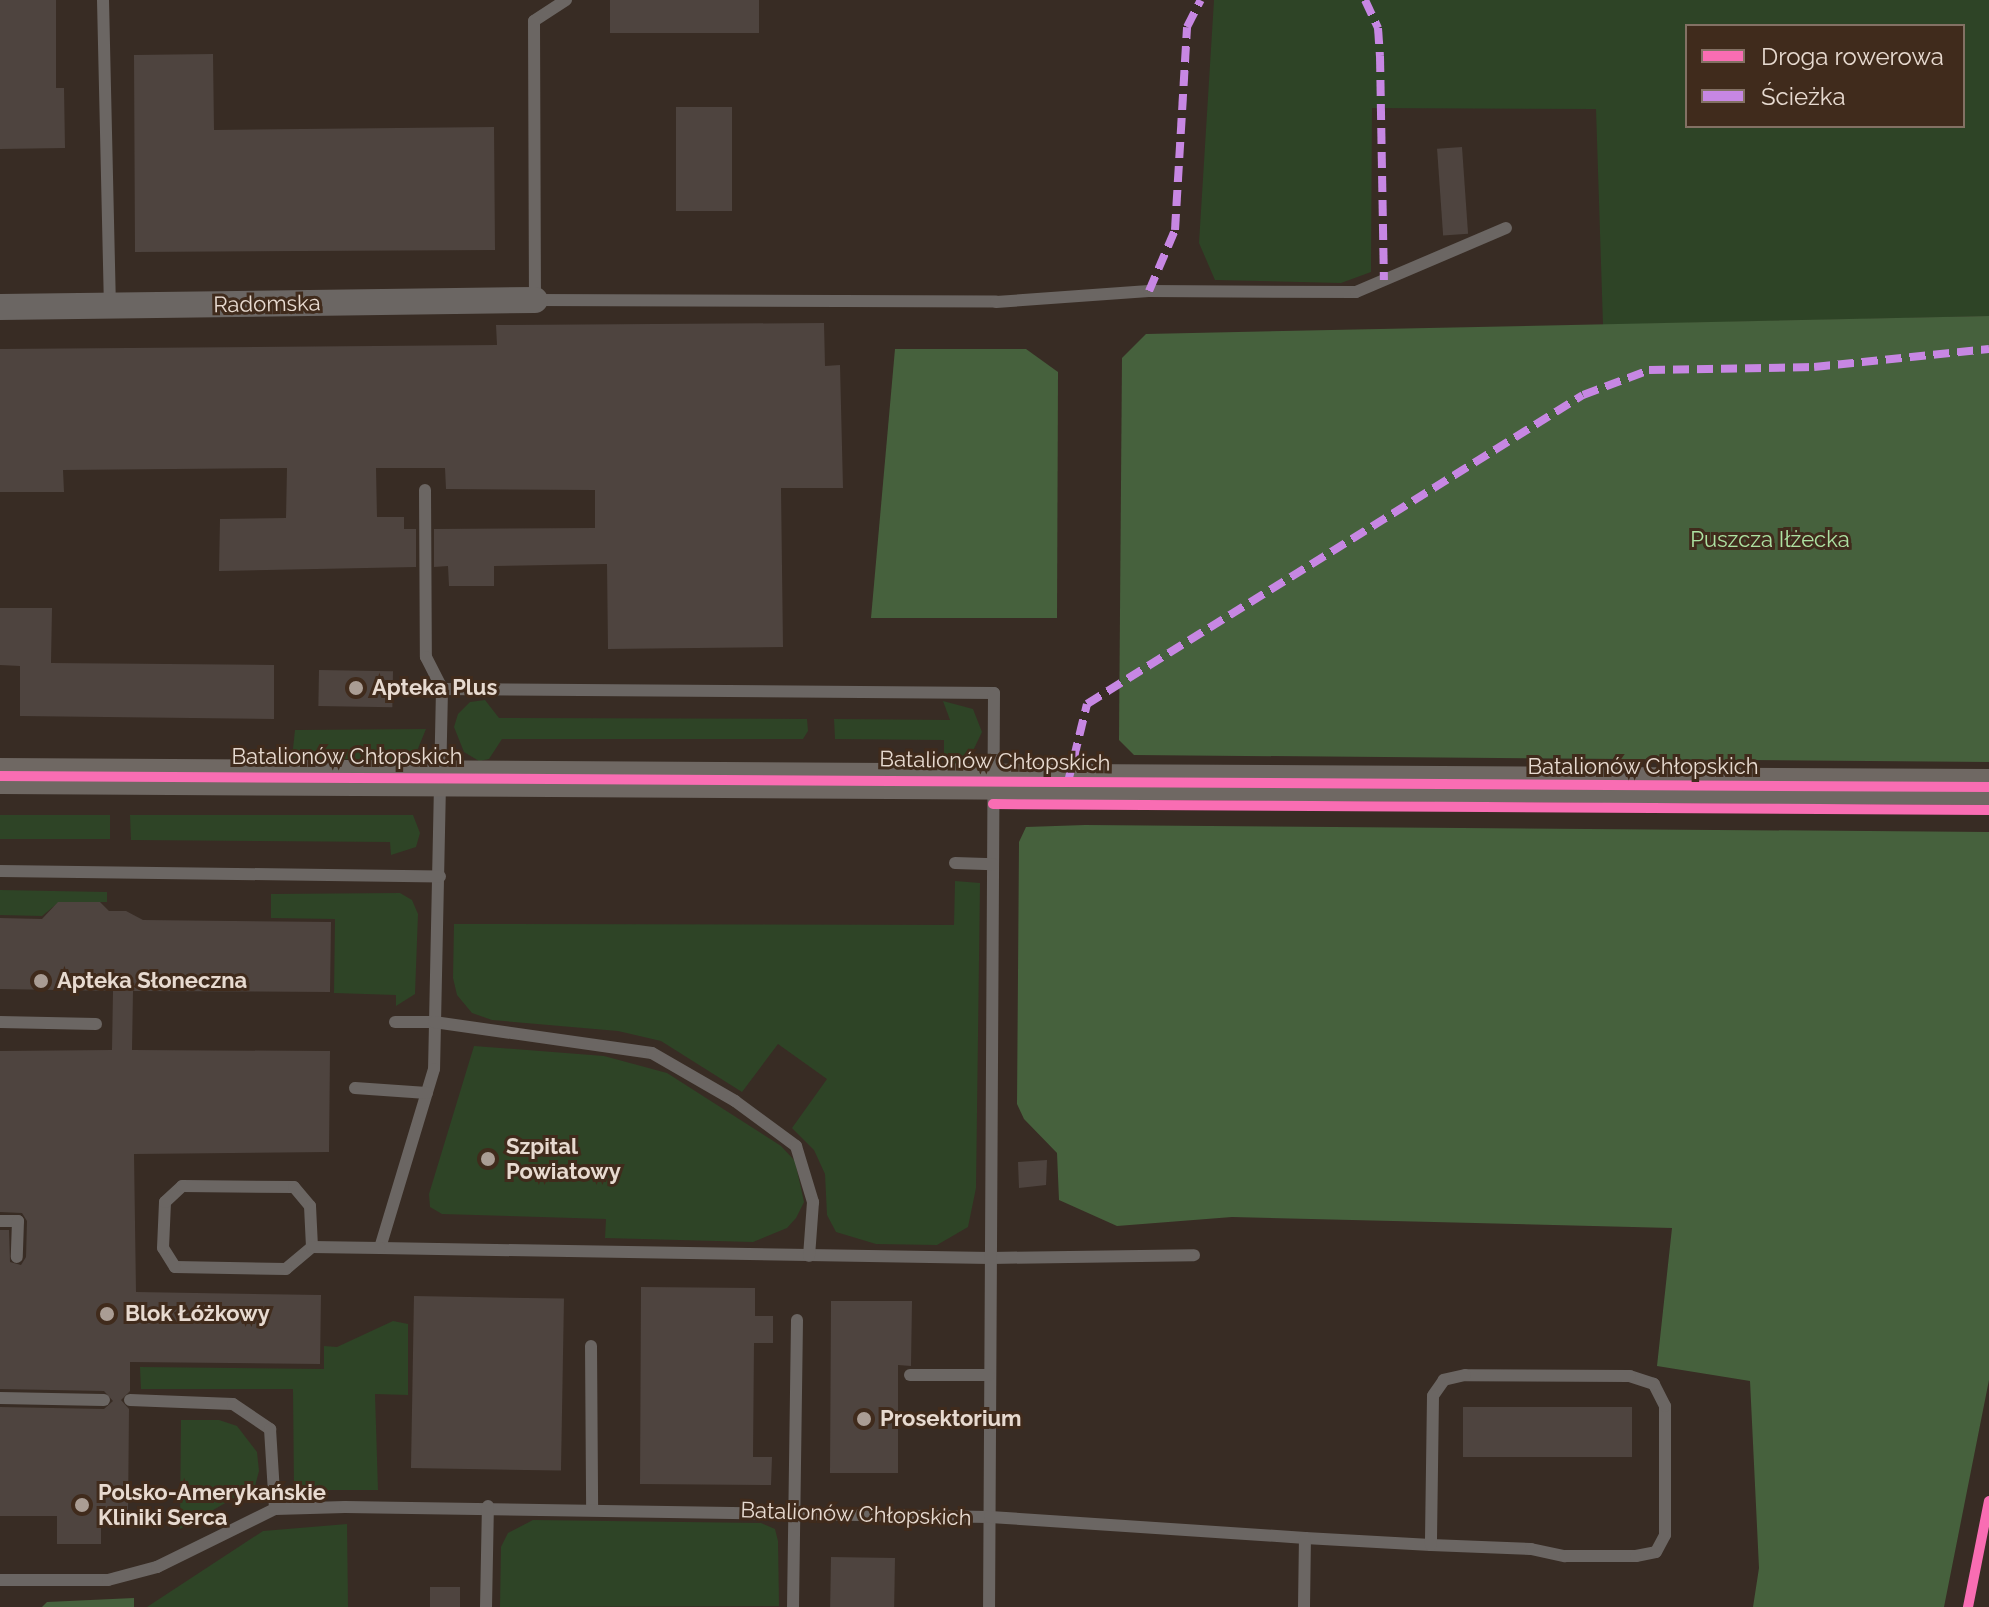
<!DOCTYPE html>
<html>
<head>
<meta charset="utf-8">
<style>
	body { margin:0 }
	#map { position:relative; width:1989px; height:1607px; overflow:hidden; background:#382c24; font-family:Raleway,sans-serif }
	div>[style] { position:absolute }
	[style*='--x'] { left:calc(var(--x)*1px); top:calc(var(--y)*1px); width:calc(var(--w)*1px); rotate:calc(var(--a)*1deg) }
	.green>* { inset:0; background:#2e4426; transform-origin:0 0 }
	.forest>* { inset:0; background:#46613d }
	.building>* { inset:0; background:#4e443f; transform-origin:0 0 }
	.lane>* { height:12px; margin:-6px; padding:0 6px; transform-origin:6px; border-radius:6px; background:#6b6663 }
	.street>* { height:26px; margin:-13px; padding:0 13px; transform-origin:13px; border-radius:13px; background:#6b6663 }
	.secondary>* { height:36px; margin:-18px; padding:0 18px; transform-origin:18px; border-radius:18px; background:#6f6863 }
	.quiet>* { height:8px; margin-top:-4px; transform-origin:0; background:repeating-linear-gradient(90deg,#c787e3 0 16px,transparent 0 24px) }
	.cycleway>* { height:10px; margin:-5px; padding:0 5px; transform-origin:5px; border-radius:5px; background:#f96db3 }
	.dots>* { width:22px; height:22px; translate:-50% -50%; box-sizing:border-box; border:4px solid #402b1c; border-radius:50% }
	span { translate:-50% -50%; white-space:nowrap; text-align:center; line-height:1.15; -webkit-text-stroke:6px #402b1c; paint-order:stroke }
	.street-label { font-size:22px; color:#e7dad0 }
	.park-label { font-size:22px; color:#ade2a2 }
	.poi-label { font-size:22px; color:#e7dad0; font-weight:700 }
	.left { translate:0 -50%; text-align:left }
	.legend { position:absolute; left:1685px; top:24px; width:280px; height:104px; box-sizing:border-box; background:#402b1c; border:2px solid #837164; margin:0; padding:10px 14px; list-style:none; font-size:24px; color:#e7dad0 }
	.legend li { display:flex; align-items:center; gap:16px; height:40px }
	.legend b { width:40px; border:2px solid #837164 }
</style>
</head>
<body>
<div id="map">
	<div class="green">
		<i style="clip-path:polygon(evenodd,1214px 0,1989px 0,1989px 316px,1603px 325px,1596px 109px,1372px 108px,1371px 272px,1341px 283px,1215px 280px,1199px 243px,1214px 0,1687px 26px,1963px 26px,1963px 126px,1687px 126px,1687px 26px)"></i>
		<i style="clip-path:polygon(485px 700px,499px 718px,807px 719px,808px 731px,803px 739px,502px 739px,489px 759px,479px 761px,464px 752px,454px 727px,458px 714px,470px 702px)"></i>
		<i style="clip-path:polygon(943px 701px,973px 709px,982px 732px,969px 759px,944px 769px,944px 740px,835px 739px,834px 719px,950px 720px)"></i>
		<i style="clip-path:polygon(426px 729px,417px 751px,399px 760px,292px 758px,295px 730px)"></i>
		<i style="left:0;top:815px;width:110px;height:24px"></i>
		<i style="clip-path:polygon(130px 815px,413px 815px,420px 833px,416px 847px,391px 855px,390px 842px,131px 840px)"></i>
		<i style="clip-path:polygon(955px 881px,980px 883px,976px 1188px,968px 1227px,937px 1245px,876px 1244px,836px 1232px,827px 1215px,825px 1174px,814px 1150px,792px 1128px,827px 1079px,778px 1044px,742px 1092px,661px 1041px,618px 1031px,492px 1020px,472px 1013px,457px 995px,453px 978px,454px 924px,954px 925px)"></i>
		<i style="clip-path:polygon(0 890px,107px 892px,107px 902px,59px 902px,42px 916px,0 915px)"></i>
		<i style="clip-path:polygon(400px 893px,412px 900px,418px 914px,415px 994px,396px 1006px,396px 995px,334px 993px,335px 919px,271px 918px,271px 894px)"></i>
		<i style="clip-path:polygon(474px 1046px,604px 1056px,667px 1073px,781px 1146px,795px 1161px,804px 1202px,796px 1218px,787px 1228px,753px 1242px,605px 1238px,606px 1219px,442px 1214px,430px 1207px,429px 1194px)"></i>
		<i style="clip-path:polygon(393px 1321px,408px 1324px,408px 1395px,375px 1394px,378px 1490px,294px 1490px,293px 1389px,141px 1389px,140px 1367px,324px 1369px,324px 1346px,337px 1347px)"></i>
		<i style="clip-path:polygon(181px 1420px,219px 1420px,237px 1426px,257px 1452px,259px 1471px,255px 1486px,180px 1529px)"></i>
		<i style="clip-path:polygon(533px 1520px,761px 1523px,775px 1529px,778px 1541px,779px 1606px,500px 1607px,501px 1547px,508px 1533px)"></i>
		<i style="clip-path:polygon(347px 1524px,348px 1607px,147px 1607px,263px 1531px)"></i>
	</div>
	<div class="forest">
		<i style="clip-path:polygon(1989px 316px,1989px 762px,1134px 755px,1119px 740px,1122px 358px,1146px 334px)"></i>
		<i style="clip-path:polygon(895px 349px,1026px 349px,1058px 372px,1057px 618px,871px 618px)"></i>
		<i style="clip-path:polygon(1085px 825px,1989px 832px,1989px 1380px,1944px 1607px,1753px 1607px,1759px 1568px,1750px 1381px,1657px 1366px,1672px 1228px,1232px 1217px,1117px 1226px,1059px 1200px,1057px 1153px,1024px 1119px,1017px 1104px,1019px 842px,1026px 827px)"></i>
		<i style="clip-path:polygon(134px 1598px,134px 1607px,42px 1607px,47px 1602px)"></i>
	</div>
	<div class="building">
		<i style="clip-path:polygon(0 0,56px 0,56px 88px,64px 88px,65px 148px,0 149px)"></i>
		<i style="left:610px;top:0;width:149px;height:33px"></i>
		<i style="clip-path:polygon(213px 54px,214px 130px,494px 127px,495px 250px,135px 252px,134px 55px)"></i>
		<i style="left:676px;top:107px;width:56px;height:104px"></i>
		<i style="left:1462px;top:147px;width:87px;height:25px;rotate:86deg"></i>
		<i style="clip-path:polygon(824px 323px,825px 366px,840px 365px,843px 488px,781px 488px,783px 647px,608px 649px,607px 564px,494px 566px,494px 586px,449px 586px,448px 566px,434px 567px,434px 529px,595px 528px,595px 490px,446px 489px,445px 468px,376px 468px,377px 517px,404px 517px,404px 529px,416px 529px,416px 567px,219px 571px,220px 519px,286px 518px,287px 468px,63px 470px,64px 492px,0 492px,0 349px,497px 345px,496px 325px)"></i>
		<i style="clip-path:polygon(0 608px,52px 608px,51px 663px,274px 665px,274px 719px,20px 716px,20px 666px,0 665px)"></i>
		<i style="left:319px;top:670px;width:74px;height:36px;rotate:1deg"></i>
		<i style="clip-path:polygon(58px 902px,100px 902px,109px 911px,126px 911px,143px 920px,331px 922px,330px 992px,133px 991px,132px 1050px,330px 1051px,329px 1152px,134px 1154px,136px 1292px,321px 1295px,320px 1364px,130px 1362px,130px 1391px,121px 1400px,129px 1409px,128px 1516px,101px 1516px,101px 1544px,57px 1544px,57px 1516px,0 1516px,0 1407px,104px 1409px,113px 1401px,104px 1391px,0 1389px,0 1230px,9px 1230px,10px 1262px,21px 1265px,26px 1257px,27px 1221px,22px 1213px,0 1212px,0 1051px,112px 1050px,113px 991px,0 989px,0 918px,42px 919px)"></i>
		<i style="clip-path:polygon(1047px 1160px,1046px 1185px,1019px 1188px,1018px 1162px)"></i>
		<i style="clip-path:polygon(641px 1287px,755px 1288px,755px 1316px,773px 1316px,773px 1343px,754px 1343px,753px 1457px,772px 1457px,771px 1485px,640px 1484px)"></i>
		<i style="left:414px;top:1296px;width:150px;height:172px;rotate:1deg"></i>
		<i style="clip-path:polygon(831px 1301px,912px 1301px,911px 1366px,898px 1365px,898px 1473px,830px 1473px)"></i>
		<i style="left:1463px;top:1407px;width:169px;height:50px"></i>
		<i style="left:831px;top:1557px;width:64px;height:50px;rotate:1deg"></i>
		<i style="left:430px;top:1587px;width:30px;height:20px"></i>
	</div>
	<div class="lane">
		<i style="--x:103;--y:0;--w:306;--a:88.7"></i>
		<i style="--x:566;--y:0;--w:38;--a:147"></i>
		<i style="--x:534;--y:21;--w:279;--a:89.8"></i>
		<i style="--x:535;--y:300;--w:461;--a:0.2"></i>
		<i style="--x:996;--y:302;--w:153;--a:-4.1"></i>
		<i style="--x:1149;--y:291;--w:207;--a:0.3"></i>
		<i style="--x:1356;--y:292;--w:163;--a:-23.1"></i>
		<i style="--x:425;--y:490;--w:167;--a:89.7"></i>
		<i style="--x:426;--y:657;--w:36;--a:63"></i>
		<i style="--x:442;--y:689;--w:380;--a:91.2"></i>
		<i style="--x:434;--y:1069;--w:187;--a:106.8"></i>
		<i style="--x:380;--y:1248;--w:611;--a:0.94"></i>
		<i style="--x:991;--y:1258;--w:203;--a:-0.8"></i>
		<i style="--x:442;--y:689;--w:552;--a:0.42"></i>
		<i style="--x:994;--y:693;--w:914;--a:90.31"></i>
		<i style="--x:955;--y:863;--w:38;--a:2"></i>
		<i style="--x:0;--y:871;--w:440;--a:0.7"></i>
		<i style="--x:0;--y:1022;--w:96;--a:1.2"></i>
		<i style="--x:395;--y:1022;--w:39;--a:0"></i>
		<i style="--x:434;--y:1022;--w:220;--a:8.1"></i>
		<i style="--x:652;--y:1053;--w:96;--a:30"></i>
		<i style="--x:735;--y:1101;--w:76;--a:36.4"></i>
		<i style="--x:796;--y:1146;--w:59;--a:73.1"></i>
		<i style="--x:813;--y:1202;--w:54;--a:94.2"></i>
		<i style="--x:355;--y:1088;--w:72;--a:4"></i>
		<i style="--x:0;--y:1221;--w:18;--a:0"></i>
		<i style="--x:18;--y:1221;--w:36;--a:92"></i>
		<i style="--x:312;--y:1247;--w:34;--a:140"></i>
		<i style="--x:286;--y:1269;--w:111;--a:-179"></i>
		<i style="--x:175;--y:1267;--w:22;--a:-122"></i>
		<i style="--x:163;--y:1248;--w:46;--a:-87.5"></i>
		<i style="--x:165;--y:1202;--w:23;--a:-43"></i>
		<i style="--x:182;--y:1186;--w:112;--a:0.5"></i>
		<i style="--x:294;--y:1187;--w:25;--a:50"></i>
		<i style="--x:310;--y:1206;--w:41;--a:87.2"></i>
		<i style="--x:312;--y:1247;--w:68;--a:0.8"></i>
		<i style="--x:591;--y:1346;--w:162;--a:89.6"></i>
		<i style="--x:910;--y:1375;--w:79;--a:0"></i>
		<i style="--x:0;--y:1398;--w:104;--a:1.1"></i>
		<i style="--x:130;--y:1400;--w:103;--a:2.2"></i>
		<i style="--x:233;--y:1404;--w:45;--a:34"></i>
		<i style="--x:270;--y:1429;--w:80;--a:86.4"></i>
		<i style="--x:0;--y:1580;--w:108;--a:0"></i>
		<i style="--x:108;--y:1580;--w:51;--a:-14.9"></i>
		<i style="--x:157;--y:1567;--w:131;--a:-26.2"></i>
		<i style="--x:275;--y:1509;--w:70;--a:-1.6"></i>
		<i style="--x:345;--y:1507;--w:645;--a:0.89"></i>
		<i style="--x:990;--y:1517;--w:316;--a:3.8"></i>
		<i style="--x:1305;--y:1538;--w:126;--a:3.2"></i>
		<i style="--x:1431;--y:1545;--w:100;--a:2.3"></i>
		<i style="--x:1531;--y:1549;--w:35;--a:12"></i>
		<i style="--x:1565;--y:1556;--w:71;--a:0"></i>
		<i style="--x:1636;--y:1556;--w:20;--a:-11"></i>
		<i style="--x:1656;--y:1552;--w:19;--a:-62"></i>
		<i style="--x:1665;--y:1535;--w:129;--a:-90"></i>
		<i style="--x:1665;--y:1406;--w:25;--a:-117"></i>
		<i style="--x:1654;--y:1384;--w:25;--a:-162"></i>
		<i style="--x:1630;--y:1376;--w:165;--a:-179.7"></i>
		<i style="--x:1465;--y:1375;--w:22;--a:167"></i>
		<i style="--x:1444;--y:1380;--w:19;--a:125"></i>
		<i style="--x:1433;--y:1396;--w:149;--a:90.8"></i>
		<i style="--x:486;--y:1607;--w:101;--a:-88.9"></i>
		<i style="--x:793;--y:1607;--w:287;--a:-89.2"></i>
		<i style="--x:1304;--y:1607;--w:69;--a:-89.2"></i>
	</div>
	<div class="street">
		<i style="--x:0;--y:307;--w:535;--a:-0.75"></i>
	</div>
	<div class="secondary">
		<i style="--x:0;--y:776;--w:1989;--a:0.32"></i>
	</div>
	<div class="quiet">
		<i style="--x:1365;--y:0;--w:31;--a:65"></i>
		<i style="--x:1378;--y:28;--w:28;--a:86"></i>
		<i style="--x:1380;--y:56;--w:224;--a:89"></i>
		<i style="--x:1149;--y:291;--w:66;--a:-66.9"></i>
		<i style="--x:1175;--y:230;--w:203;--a:-86.6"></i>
		<i style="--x:1187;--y:27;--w:30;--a:-63"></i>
		<i style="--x:1068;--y:782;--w:80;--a:-76.3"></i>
		<i style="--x:1087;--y:704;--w:584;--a:-31.92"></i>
		<i style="--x:1583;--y:395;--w:71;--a:-20.7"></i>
		<i style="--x:1649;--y:370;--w:165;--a:-1"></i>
		<i style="--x:1814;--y:367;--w:176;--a:-5.9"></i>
	</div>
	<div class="cycleway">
		<i style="--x:0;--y:776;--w:1989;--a:0.32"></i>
		<i style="--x:993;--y:804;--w:996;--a:0.35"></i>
		<i style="--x:1968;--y:1607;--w:108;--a:-78.8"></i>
	</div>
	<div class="dots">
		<i style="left:356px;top:688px;background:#aa9d94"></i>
		<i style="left:41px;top:981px;background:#aa9d94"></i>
		<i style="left:488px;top:1159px;background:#aa9d94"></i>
		<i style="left:107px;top:1314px;background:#aa9d94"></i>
		<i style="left:864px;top:1419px;background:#aa9d94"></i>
		<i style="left:82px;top:1505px;background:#aa9d94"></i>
	</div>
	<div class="street-label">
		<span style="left:267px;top:304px;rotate:-1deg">Radomska</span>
		<span style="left:347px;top:757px">Batalionów Chłopskich</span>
		<span style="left:995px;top:761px;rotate:1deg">Batalionów Chłopskich</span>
		<span style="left:1643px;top:767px">Batalionów Chłopskich</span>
		<span style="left:856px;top:1514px;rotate:2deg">Batalionów Chłopskich</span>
	</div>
	<div class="park-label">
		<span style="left:1770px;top:540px">Puszcza Iłżecka</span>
	</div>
	<div class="poi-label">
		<span class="left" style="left:372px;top:688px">Apteka Plus</span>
		<span class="left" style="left:57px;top:981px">Apteka Słoneczna</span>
		<span class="left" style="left:506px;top:1159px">Szpital<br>Powiatowy</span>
		<span class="left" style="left:125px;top:1314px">Blok Łóżkowy</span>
		<span class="left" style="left:880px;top:1419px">Prosektorium</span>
		<span class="left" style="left:98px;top:1505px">Polsko-Amerykańskie<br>Kliniki Serca</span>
	</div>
	<ul class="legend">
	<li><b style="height:10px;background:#f96db3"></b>Droga rowerowa</li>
	<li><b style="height:10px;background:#c787e3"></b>Ścieżka</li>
	</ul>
</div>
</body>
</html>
